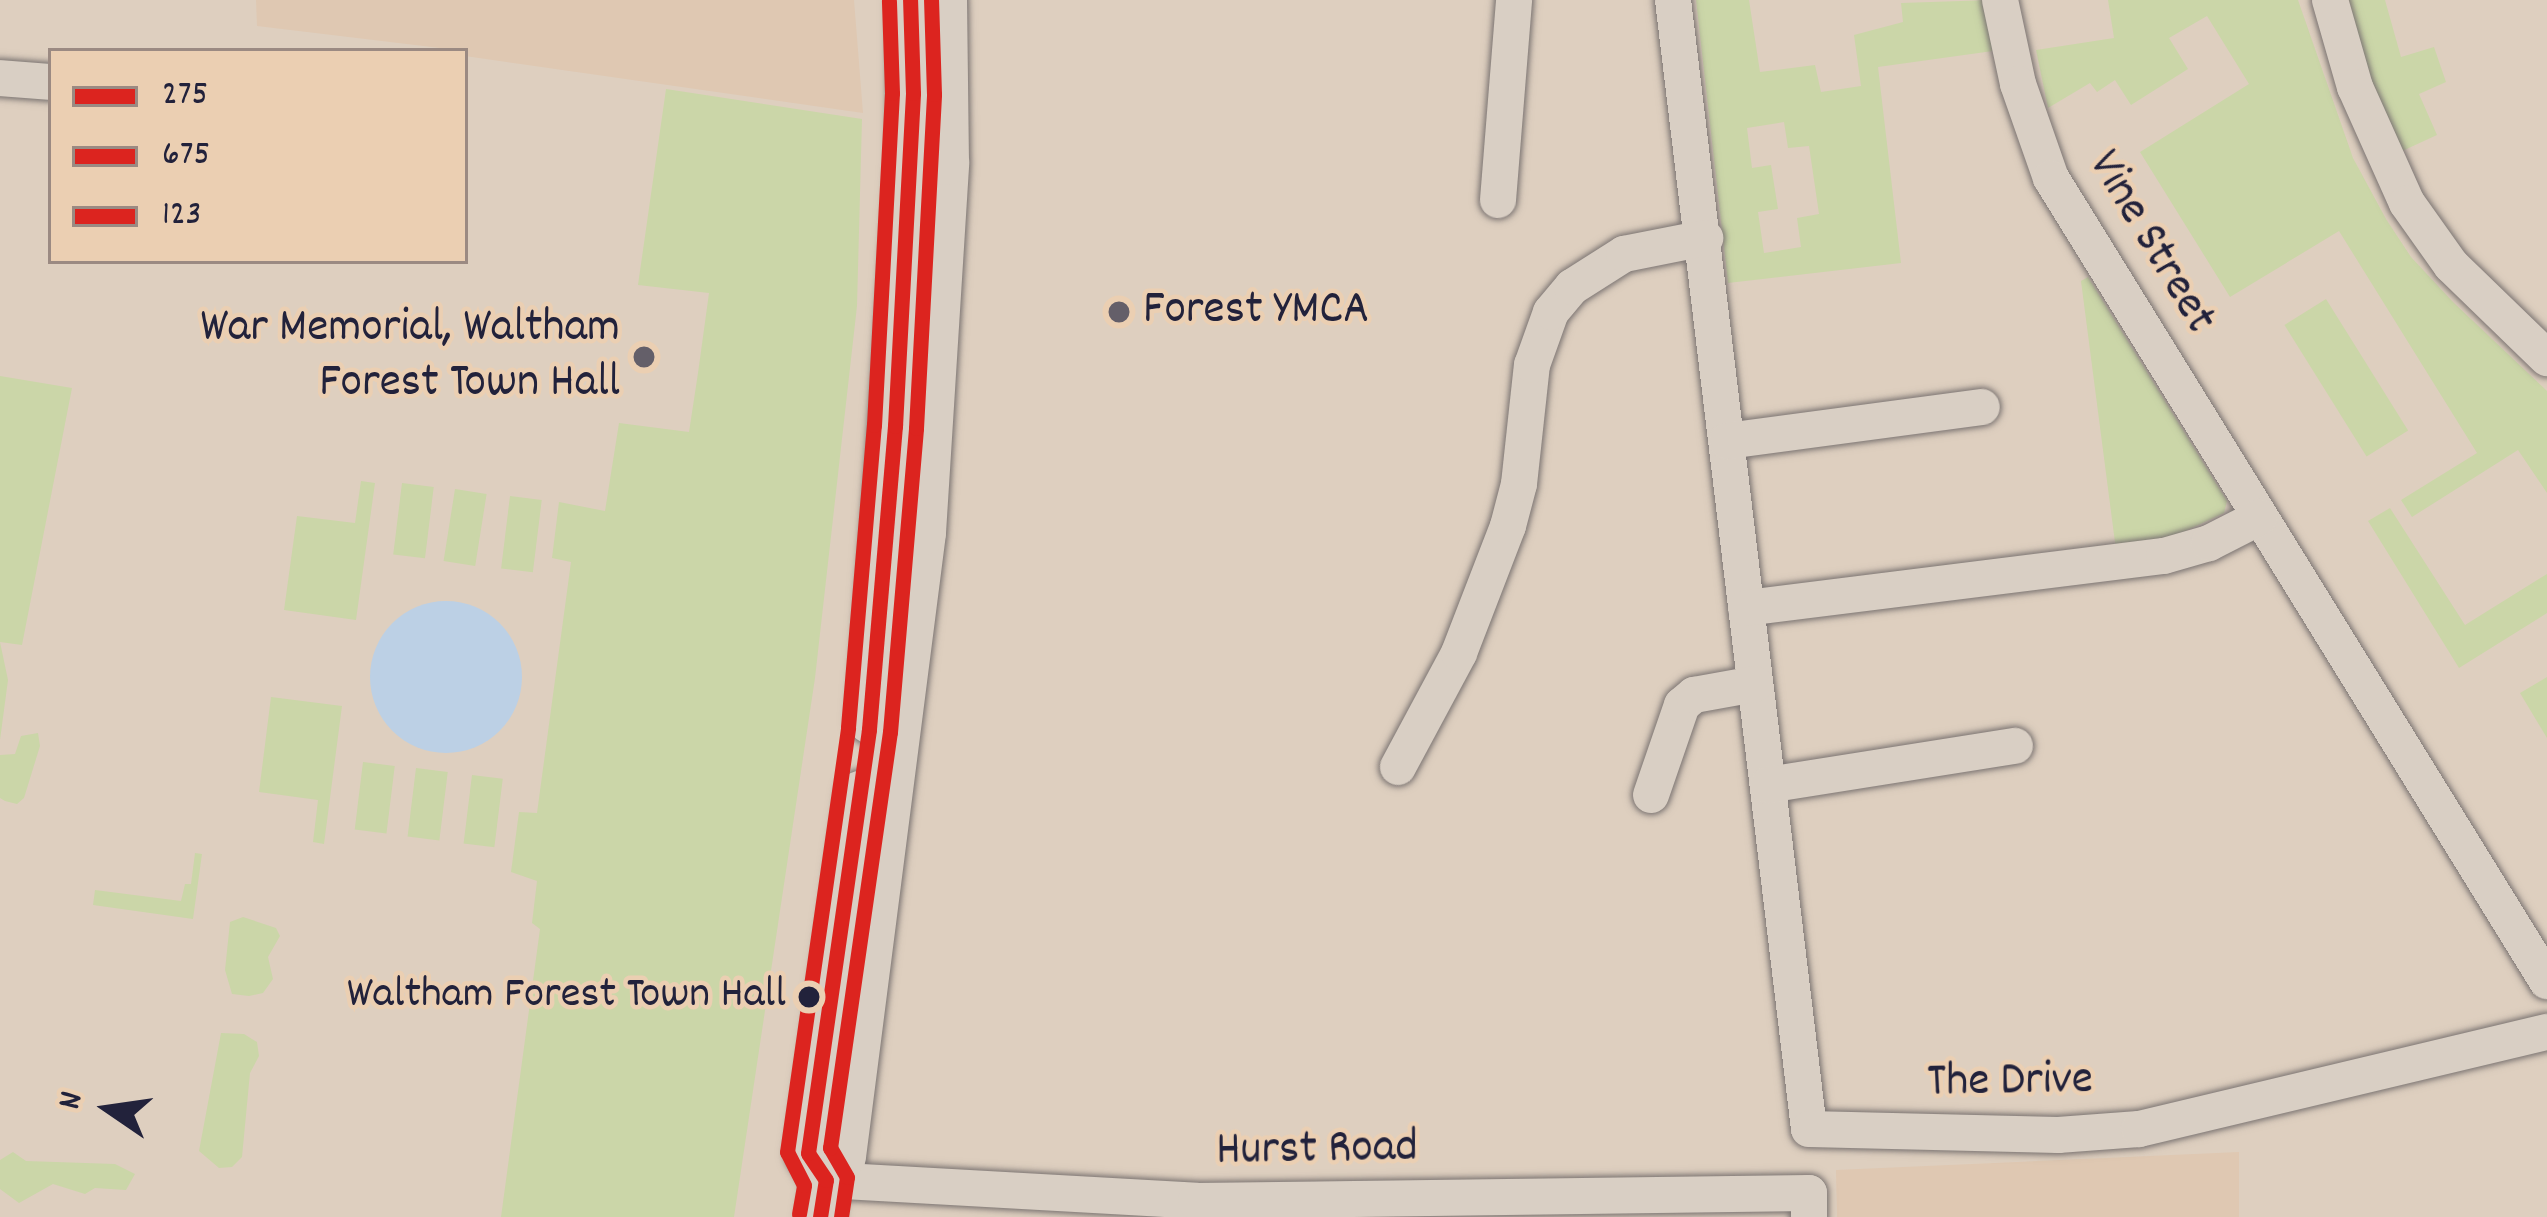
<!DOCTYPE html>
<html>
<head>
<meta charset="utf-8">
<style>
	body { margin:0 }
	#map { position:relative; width:2547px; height:1217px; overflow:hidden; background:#decfbf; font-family:Dekko,sans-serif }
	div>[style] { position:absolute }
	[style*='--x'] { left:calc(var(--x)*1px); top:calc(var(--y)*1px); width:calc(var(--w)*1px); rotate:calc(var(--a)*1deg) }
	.built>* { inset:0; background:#dfc8b2 }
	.green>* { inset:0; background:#cbd6a8; transform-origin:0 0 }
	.water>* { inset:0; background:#bcd0e5 }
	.round { border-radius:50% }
	.roads { filter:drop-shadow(0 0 3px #7b7472) drop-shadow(0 0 3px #7b7472) }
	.minor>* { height:36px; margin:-18px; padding:0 18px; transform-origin:18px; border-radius:18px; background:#d9cfc4 }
	.major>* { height:45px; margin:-22.5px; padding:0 22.5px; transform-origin:22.5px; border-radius:22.5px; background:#d9cfc4 }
	.bus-1>* { height:15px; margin:-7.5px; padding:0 7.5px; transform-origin:7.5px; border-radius:7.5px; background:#dc241f }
	.bus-2>* { height:15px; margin:-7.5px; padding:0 7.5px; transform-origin:7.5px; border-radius:7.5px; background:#dc241f }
	.bus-3>* { height:15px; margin:-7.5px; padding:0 7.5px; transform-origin:7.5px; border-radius:7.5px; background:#dc241f }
	.dots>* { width:33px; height:33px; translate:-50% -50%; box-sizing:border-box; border:6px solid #ebcfb2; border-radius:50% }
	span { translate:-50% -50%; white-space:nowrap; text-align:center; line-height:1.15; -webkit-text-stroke:9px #ebcfb2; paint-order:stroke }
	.bus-label { font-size:45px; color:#22223b }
	.right { translate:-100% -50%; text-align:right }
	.street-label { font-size:48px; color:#22223b }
	.poi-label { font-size:48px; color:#22223b }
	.left { translate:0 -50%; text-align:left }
	.legend { position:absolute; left:48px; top:48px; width:420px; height:216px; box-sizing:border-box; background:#ebcfb2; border:3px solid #9b8a82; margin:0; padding:15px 21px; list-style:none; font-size:36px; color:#22223b }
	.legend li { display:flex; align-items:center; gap:24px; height:60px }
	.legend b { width:60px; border:3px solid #9b8a82 }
	.north { position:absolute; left:48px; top:1049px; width:120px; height:120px; -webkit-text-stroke:9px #ebcfb2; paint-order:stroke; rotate:283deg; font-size:33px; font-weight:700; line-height:48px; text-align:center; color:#22223b }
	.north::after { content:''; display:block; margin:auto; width:42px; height:54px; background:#22223b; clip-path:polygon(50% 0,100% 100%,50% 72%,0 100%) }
</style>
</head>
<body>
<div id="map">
	<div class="built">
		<i style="clip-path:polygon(256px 0,854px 0,863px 113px,465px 56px,465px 51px,257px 26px)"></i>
		<i style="clip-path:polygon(2239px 1152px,2239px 1217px,1837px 1217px,1836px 1170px)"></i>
	</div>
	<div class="green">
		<i style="clip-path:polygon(evenodd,1696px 0,1749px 0,1760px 72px,1815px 65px,1821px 92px,1861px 86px,1854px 35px,1903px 22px,1901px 3px,1991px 0,2000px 50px,1878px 67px,1901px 263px,1728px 283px,1696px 0,1784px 122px,1788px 148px,1809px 146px,1819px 214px,1797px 218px,1801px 247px,1764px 253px,1758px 212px,1778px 209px,1771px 165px,1752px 168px,1747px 128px,1784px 122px)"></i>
		<i style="clip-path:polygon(2108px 0,2298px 0,2353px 158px,2386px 219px,2411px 257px,2453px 302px,2547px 391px,2547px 493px,2518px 450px,2412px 517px,2401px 500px,2477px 453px,2339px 231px,2230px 297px,2140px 152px,2249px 84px,2207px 16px,2169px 38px,2188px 69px,2131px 105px,2115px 80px,2097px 92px,2090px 83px,2048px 108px,2036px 50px,2114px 38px)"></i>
		<i style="clip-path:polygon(2349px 0,2385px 0,2401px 57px,2434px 47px,2446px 82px,2419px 94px,2437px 135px,2400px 152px,2368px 74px)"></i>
		<i style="clip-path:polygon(666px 89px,862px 119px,857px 306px,815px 678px,734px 1217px,501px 1217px,540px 929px,532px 923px,537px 881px,511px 872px,519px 812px,537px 813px,571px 562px,552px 558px,559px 502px,605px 511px,619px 423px,689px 432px,698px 373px,709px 293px,638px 285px)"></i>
		<i style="clip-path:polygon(2088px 277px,2227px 501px,2224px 513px,2162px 542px,2116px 550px,2081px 281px)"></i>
		<i style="left:2326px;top:299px;width:155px;height:49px;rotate:58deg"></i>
		<i style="clip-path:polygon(0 376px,72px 388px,22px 645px,0 642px,8px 680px,0 740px)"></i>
		<i style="clip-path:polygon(361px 481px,375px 483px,356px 620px,284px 610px,297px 516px,355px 523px)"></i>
		<i style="left:402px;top:483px;width:32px;height:72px;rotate:7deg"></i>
		<i style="left:455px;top:489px;width:32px;height:73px;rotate:9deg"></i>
		<i style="left:510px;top:496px;width:32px;height:73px;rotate:7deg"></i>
		<i style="clip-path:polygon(2390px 508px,2465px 625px,2547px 574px,2547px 613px,2459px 668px,2368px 521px)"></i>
		<i style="clip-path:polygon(2547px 677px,2547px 738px,2520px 693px)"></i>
		<i style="clip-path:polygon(271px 697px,342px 706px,324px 844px,313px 842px,318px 800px,259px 792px)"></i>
		<i style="clip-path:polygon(38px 733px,40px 746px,24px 798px,17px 804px,5px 801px,0 798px,0 755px,15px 754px,21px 736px)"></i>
		<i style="left:363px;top:762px;width:32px;height:68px;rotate:7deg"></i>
		<i style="left:416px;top:768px;width:32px;height:69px;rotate:7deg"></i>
		<i style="left:472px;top:775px;width:31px;height:69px;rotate:7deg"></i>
		<i style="clip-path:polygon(195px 853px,202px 854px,193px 919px,93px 905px,95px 890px,181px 901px,185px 884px,191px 884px)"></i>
		<i style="clip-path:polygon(243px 917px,276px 928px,280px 936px,268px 957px,273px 979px,263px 993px,249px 996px,232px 994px,225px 970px,230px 922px)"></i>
		<i style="clip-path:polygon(221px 1033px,244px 1034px,257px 1042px,259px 1056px,250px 1073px,242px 1157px,232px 1167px,219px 1168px,199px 1151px)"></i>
		<i style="clip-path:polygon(13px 1152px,26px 1161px,115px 1164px,135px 1174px,126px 1190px,95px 1188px,85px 1194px,53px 1184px,19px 1203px,0 1189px,0 1160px)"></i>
	</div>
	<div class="water">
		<i class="round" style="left:370px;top:601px;width:152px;height:152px"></i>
	</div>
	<div class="roads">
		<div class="minor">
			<i style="--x:1673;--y:0;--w:1137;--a:83.13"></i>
			<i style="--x:1809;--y:1129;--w:249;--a:1.4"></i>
			<i style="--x:2058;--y:1135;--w:81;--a:-4.2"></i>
			<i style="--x:2139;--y:1129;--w:419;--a:-13.4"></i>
			<i style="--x:2000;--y:0;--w:86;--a:77.9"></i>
			<i style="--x:2018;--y:84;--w:100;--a:70.7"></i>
			<i style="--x:2051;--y:178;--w:944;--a:58.3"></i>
			<i style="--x:2330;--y:0;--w:91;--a:74"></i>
			<i style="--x:2355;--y:87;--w:127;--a:65.9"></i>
			<i style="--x:2407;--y:203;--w:76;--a:54.6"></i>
			<i style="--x:2451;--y:265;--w:134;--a:44.1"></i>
			<i style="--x:0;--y:78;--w:51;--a:4.5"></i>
			<i style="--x:1498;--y:200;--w:201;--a:-85.4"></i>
			<i style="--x:1727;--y:441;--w:257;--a:-7.6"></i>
			<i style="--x:1746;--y:608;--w:421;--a:-7.1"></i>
			<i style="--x:2164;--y:556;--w:47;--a:-16.1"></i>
			<i style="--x:2209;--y:543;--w:57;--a:-27"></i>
			<i style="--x:1398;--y:767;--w:129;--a:-61.8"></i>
			<i style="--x:1459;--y:653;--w:136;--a:-68.9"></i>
			<i style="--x:1508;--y:526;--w:43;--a:-75.3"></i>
			<i style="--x:1519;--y:484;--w:120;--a:-83.8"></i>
			<i style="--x:1532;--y:365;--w:56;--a:-70.3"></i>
			<i style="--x:1551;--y:312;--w:33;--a:-50"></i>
			<i style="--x:1572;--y:287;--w:62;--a:-32.4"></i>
			<i style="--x:1624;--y:254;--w:83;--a:-11.2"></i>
			<i style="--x:1768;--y:785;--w:250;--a:-9"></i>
			<i style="--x:1651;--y:795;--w:95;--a:-71"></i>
			<i style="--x:1682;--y:705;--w:16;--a:-40"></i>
			<i style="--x:1694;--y:695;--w:62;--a:-10.2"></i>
			<i style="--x:826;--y:1180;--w:371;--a:3.2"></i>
			<i style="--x:1196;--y:1201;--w:613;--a:-0.75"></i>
			<i style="--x:1809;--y:1193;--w:24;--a:90"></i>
		</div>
		<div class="major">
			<i style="--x:870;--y:721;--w:562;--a:-85.92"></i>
			<i style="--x:910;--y:160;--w:160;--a:-90"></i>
			<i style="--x:826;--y:1180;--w:32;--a:-124"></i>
			<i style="--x:808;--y:1153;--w:364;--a:-81.8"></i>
			<i style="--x:820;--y:1217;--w:37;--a:-81"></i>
			<i style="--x:826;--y:1180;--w:29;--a:-55"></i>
			<i style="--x:843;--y:1156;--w:629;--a:-82.69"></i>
			<i style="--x:923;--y:532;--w:371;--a:-86.4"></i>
			<i style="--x:946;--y:162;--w:162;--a:-90.7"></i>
		</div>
	</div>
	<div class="bus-1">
		<i style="--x:820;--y:1217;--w:37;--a:-81"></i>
		<i style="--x:826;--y:1180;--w:32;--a:-124"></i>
		<i style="--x:808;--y:1153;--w:428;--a:-81.8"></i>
		<i style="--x:869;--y:729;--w:304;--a:-85.1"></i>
		<i style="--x:895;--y:426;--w:333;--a:-86.9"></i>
		<i style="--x:913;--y:93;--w:93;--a:-91.8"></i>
	</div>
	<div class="bus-2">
		<i style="--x:841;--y:1217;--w:40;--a:-81.5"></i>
		<i style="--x:847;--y:1177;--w:34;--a:-120"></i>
		<i style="--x:830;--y:1148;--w:420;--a:-81.8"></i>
		<i style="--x:890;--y:732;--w:305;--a:-85.1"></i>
		<i style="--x:916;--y:428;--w:334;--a:-86.9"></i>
		<i style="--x:934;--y:94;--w:94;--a:-91.8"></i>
	</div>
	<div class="bus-3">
		<i style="--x:799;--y:1214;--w:29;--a:-80"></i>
		<i style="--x:804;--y:1185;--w:37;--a:-117"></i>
		<i style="--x:787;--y:1152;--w:429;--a:-81.8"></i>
		<i style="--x:848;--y:727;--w:303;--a:-85.1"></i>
		<i style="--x:874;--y:425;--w:332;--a:-86.9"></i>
		<i style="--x:892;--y:93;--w:92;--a:-91.9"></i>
	</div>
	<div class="dots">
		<i style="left:1119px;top:312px;background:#645f69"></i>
		<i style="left:644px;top:357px;background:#645f69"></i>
		<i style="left:809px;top:997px;background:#22223b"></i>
	</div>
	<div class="bus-label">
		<span class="right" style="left:786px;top:997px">Waltham Forest Town Hall</span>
	</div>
	<div class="street-label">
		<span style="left:2150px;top:243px;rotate:59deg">Vine Street</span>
		<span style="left:2010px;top:1083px;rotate:-1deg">The Drive</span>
		<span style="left:1317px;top:1151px;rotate:-1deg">Hurst Road</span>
	</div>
	<div class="poi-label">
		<span class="left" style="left:1143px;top:312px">Forest YMCA</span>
		<span class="right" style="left:620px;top:357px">War Memorial, Waltham<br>Forest Town Hall</span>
	</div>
	<ul class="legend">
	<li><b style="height:15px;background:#dc241f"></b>275</li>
	<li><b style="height:15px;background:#dc241f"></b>675</li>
	<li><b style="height:15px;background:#dc241f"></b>123</li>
	</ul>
	<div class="north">N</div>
</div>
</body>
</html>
